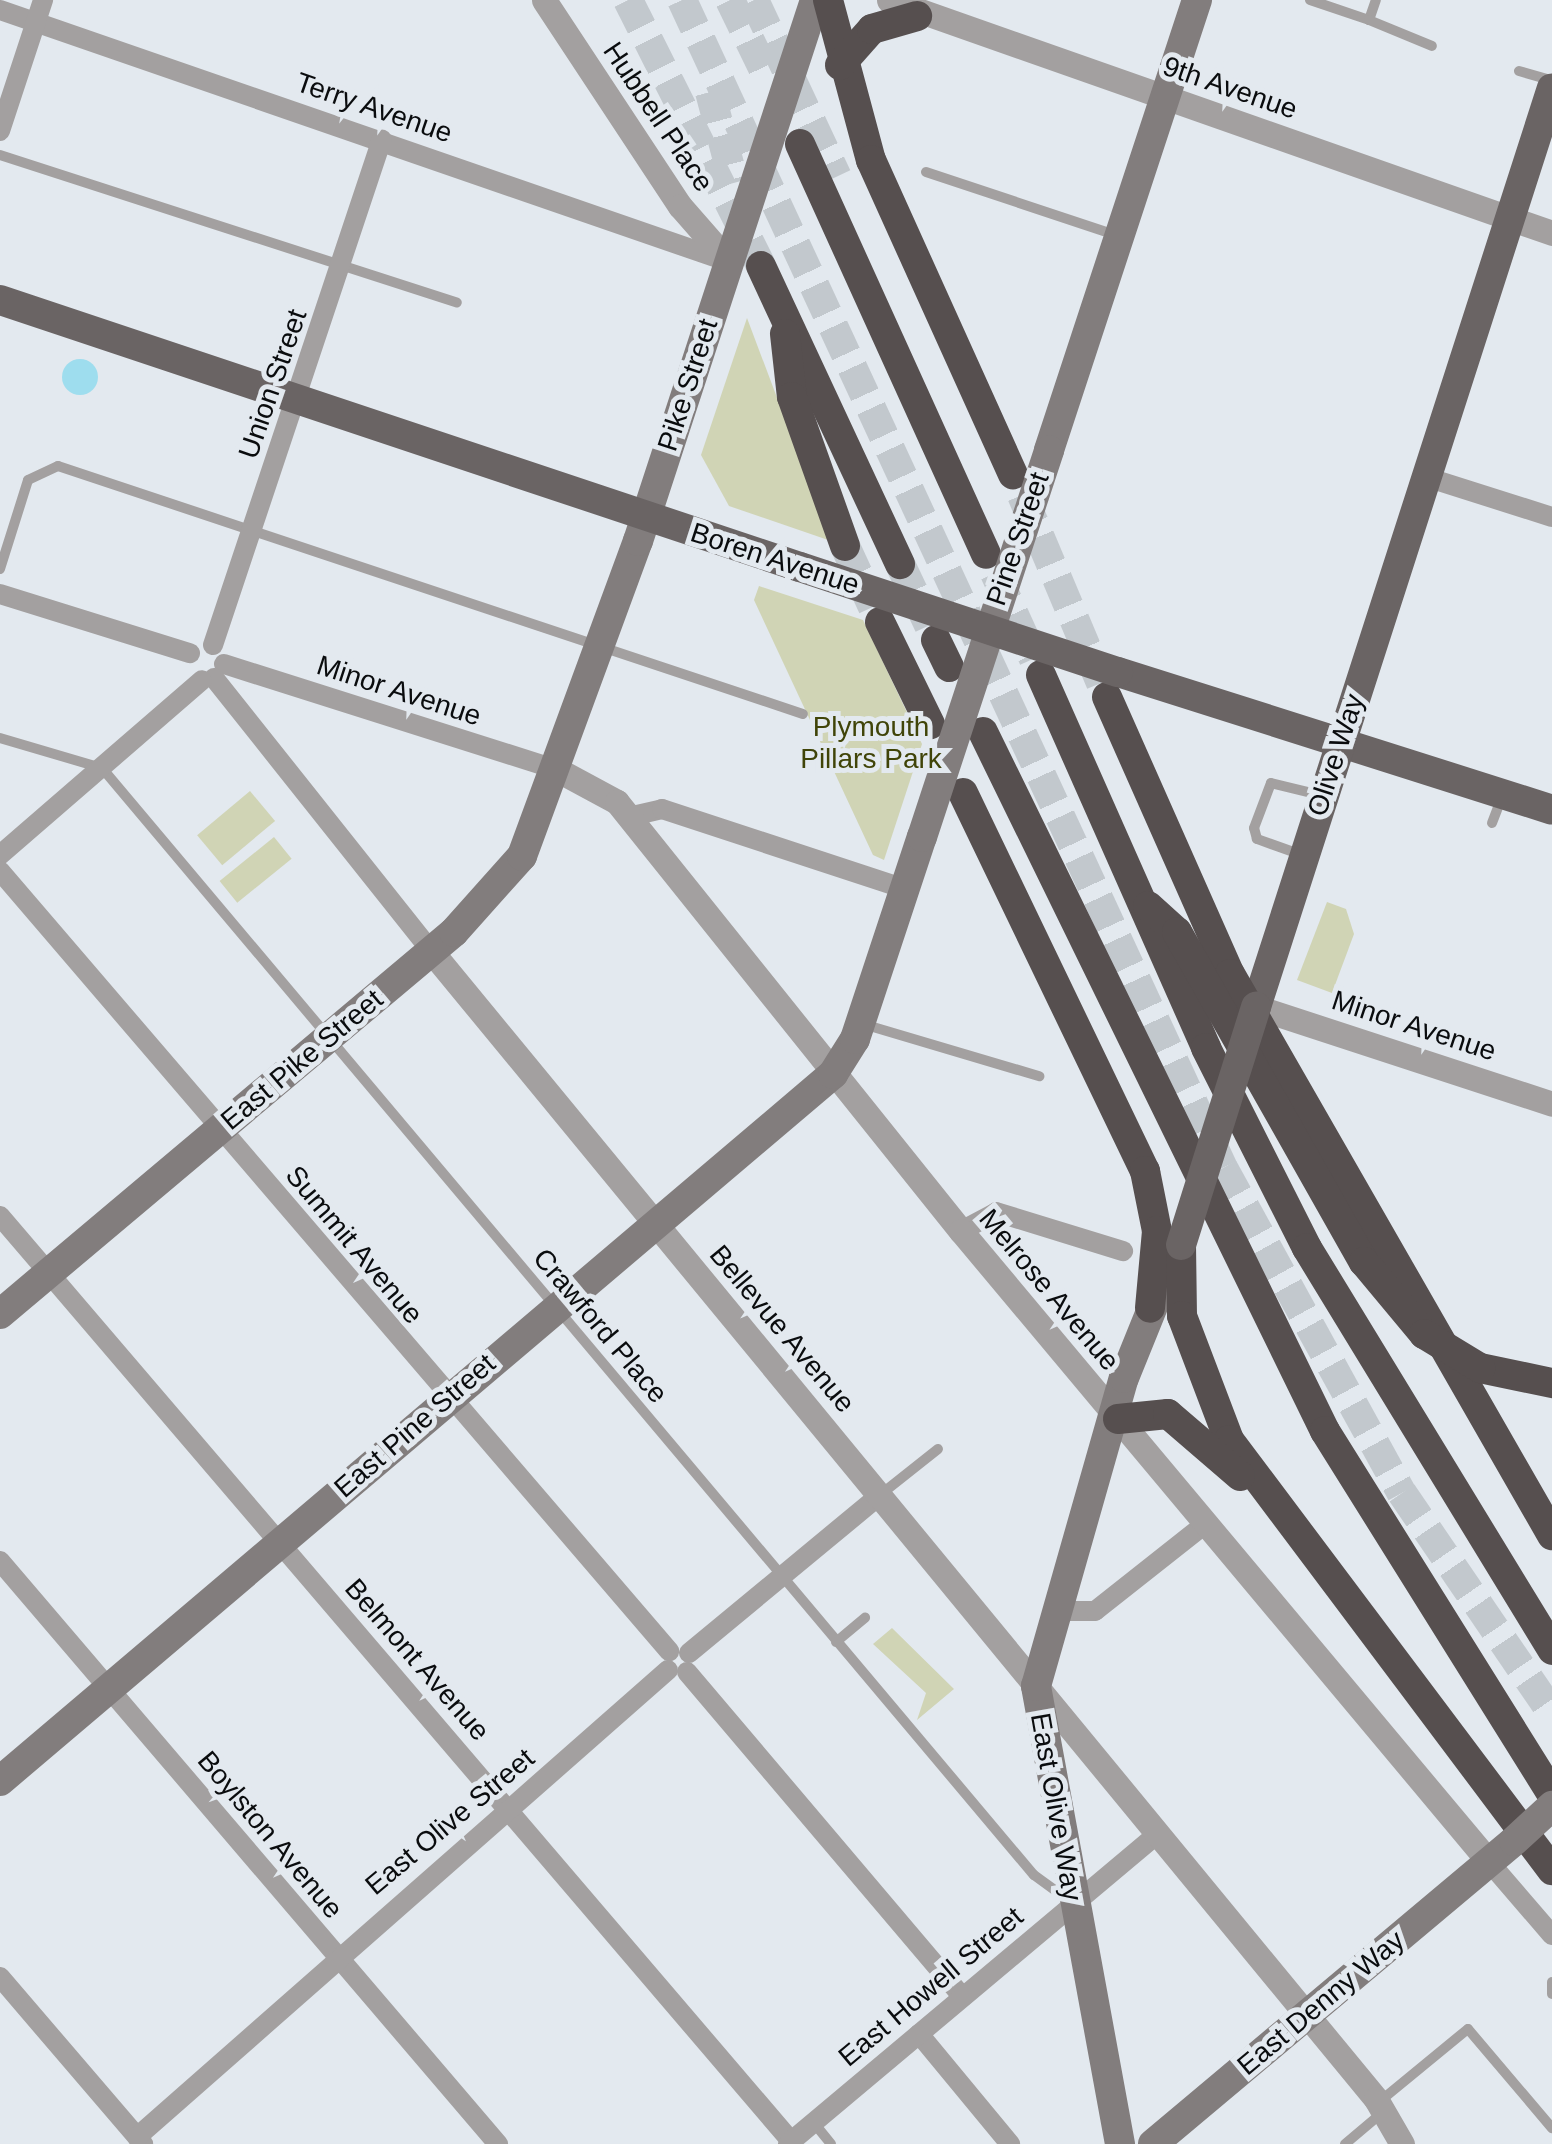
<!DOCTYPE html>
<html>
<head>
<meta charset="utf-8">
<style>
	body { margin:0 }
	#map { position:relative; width:1552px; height:2144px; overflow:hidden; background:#e3e9ef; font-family:Helvetica,sans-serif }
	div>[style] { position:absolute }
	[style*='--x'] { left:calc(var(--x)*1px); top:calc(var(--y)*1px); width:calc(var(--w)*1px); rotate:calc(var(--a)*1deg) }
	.green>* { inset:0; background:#d0d4b5; transform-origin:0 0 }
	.water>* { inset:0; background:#9eddee }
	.round { border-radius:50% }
	.motorway-tunnel>* { height:30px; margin-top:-15px; transform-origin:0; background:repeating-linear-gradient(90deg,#c2c8cd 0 30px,transparent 0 45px) }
	.service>* { height:10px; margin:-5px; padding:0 5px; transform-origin:5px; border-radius:5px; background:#a3a0a0 }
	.minor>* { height:20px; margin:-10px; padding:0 10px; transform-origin:10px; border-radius:10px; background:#a3a0a0 }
	.tertiary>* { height:25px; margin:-12.5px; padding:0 12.5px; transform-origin:12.5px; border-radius:12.5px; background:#a3a0a0 }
	.secondary>* { height:30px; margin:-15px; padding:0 15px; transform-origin:15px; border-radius:15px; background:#827d7d }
	.primary>* { height:30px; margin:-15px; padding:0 15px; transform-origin:15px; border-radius:15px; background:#6a6464 }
	.motorway>* { height:30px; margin:-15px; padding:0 15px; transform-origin:15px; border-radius:15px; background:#564f4f }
	.secondary-bridge>* { height:30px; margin:-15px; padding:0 15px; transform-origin:15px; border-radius:15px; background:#827d7d }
	.primary-bridge>* { height:30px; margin:-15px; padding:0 15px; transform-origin:15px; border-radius:15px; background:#6a6464 }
	.motorway-bridge>* { height:30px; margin:-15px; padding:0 15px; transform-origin:15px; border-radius:15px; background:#564f4f }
	span { translate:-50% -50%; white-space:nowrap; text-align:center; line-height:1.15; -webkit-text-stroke:10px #e3e9ef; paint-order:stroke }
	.street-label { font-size:28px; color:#0a0c0e }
	.park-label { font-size:28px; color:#404408 }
</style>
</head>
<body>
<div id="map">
	<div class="green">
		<i style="clip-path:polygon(747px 318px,831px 541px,729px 506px,701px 455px)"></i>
		<i style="clip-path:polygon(759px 586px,863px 620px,922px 744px,884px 860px,873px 855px,754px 600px)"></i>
		<i style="left:250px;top:791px;width:39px;height:69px;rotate:50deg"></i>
		<i style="left:274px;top:837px;width:28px;height:70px;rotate:51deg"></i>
		<i style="clip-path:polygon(1327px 902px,1346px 909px,1354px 934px,1332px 993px,1297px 980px)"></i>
		<i style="clip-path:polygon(892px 1628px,954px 1689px,917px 1720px,926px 1693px,873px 1644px)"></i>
	</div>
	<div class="water">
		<i class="round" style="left:62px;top:359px;width:36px;height:36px"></i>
	</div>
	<div class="motorway-tunnel">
		<i style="--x:628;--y:0;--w:297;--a:63.4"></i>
		<i style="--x:682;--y:0;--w:1287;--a:65.15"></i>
		<i style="--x:1223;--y:1168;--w:371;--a:61.2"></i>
		<i style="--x:1402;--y:1493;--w:266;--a:55.7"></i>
		<i style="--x:730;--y:0;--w:82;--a:64.1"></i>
		<i style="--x:754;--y:0;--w:195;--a:64.9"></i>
		<i style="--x:710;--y:92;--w:94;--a:75.2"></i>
		<i style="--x:1022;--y:495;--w:204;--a:67.2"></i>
		<i style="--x:845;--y:546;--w:67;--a:65.3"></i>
		<i style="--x:900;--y:564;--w:68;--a:64.6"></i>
		<i style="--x:995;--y:573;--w:94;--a:65.6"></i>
	</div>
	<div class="service">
		<i style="--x:1310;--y:0;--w:62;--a:18.7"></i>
		<i style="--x:1369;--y:20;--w:21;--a:-71"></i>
		<i style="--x:1369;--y:20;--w:68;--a:22.4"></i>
		<i style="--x:1519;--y:71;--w:33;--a:16"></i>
		<i style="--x:0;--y:155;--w:480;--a:17.9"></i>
		<i style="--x:926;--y:172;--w:202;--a:18.4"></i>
		<i style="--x:0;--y:569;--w:93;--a:-72.5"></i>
		<i style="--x:28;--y:480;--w:33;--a:-25"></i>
		<i style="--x:58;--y:466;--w:785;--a:18.41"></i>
		<i style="--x:0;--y:738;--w:106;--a:16.4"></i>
		<i style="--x:102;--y:768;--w:1447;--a:49.91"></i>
		<i style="--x:1034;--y:1875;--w:41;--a:36"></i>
		<i style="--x:1492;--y:823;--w:25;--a:-69"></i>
		<i style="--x:1302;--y:855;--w:48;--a:-160.4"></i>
		<i style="--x:1257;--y:839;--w:11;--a:-105"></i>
		<i style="--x:1254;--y:828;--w:48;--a:-69.3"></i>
		<i style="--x:1271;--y:783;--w:50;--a:13.8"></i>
		<i style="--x:863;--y:1024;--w:184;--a:16.5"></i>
		<i style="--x:880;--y:1495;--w:74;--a:-38.4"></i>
		<i style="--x:836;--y:1642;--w:38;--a:-40"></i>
		<i style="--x:1552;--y:1982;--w:12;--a:90"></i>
		<i style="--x:1379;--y:2102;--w:115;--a:-39.4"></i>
		<i style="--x:1468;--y:2029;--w:130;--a:49.7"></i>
		<i style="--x:814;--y:2123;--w:27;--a:51"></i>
		<i style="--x:1345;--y:2144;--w:50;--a:-40.1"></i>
	</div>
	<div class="minor">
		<i style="--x:0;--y:10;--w:771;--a:19.07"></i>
		<i style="--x:0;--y:131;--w:138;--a:-71.8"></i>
		<i style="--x:1426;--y:477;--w:132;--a:17.6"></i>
		<i style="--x:0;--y:594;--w:199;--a:17.3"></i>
		<i style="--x:213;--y:645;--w:533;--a:-71.53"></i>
		<i style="--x:224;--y:664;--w:348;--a:17.6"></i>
		<i style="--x:214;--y:678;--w:349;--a:51.5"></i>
		<i style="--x:628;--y:817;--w:35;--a:-13"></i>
		<i style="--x:662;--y:809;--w:257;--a:18.2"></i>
		<i style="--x:0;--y:855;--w:267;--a:-40.9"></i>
		<i style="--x:0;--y:871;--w:1028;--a:49.38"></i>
		<i style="--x:0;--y:1216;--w:1217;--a:49.47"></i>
		<i style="--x:961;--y:1231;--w:40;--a:-28"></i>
		<i style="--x:996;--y:1212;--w:133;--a:17.1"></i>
		<i style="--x:0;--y:1561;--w:767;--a:49.5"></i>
		<i style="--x:1054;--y:1611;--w:41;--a:0"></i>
		<i style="--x:1095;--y:1611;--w:140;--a:-38.3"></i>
		<i style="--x:689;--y:1653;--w:248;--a:-39.6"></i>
		<i style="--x:687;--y:1672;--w:426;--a:49.7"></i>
		<i style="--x:1490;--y:1863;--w:95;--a:49.3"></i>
		<i style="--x:0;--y:1977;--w:220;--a:49.4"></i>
		<i style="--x:919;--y:2034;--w:143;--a:50.4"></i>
		<i style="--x:137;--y:2137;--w:707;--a:-41.33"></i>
		<i style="--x:788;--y:2144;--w:482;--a:-40"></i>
	</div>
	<div class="tertiary">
		<i style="--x:544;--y:0;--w:247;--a:56.6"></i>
		<i style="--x:680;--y:206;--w:74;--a:48.8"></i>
		<i style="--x:889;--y:0;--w:703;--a:19.36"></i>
		<i style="--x:556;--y:769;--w:69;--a:28.4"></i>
		<i style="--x:617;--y:802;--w:550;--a:51.28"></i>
		<i style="--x:961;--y:1231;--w:824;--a:50.07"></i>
		<i style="--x:431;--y:951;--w:1487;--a:50.54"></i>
		<i style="--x:1376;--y:2099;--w:52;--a:60"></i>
		<i style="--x:1256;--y:1007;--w:311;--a:18.1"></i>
	</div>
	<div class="secondary">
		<i style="--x:1049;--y:450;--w:474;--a:-71.8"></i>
		<i style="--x:0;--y:1314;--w:593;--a:-40.08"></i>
		<i style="--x:454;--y:932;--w:102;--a:-48.2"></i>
		<i style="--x:522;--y:856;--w:336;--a:-69.8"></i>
		<i style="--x:638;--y:541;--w:569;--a:-71.88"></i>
		<i style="--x:0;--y:1781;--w:1093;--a:-40.32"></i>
		<i style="--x:833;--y:1074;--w:41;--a:-57.8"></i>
		<i style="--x:855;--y:1039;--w:213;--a:-71.7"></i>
		<i style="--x:1120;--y:2144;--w:466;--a:-100.4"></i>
		<i style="--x:1036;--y:1686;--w:320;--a:-74.1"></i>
		<i style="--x:1124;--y:1378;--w:101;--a:-68"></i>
		<i style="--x:1153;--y:2144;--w:471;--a:-40"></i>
	</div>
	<div class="primary">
		<i style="--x:0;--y:300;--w:843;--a:18.46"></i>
		<i style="--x:1118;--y:672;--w:455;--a:17.6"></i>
		<i style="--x:1256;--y:1007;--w:965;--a:-72.15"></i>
	</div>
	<div class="motorway">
		<i style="--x:828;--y:0;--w:166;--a:75"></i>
		<i style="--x:871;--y:160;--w:345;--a:65.7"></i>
		<i style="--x:840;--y:65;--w:48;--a:-48.4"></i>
		<i style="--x:872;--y:29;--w:47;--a:-16.1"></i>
		<i style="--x:800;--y:144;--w:450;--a:65.6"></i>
		<i style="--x:761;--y:266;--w:329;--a:65"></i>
		<i style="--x:785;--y:334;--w:63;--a:83.7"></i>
		<i style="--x:792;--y:397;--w:158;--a:70.4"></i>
		<i style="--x:880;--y:622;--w:114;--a:63.9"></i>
		<i style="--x:936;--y:640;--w:30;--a:64"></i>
		<i style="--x:1041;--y:675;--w:408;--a:66.1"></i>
		<i style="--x:1206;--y:1048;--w:224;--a:63.2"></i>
		<i style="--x:1307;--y:1248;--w:471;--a:58.6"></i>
		<i style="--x:1107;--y:697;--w:303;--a:66.1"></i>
		<i style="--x:1230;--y:974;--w:647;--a:60.15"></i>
		<i style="--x:983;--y:732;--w:778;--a:63.93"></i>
		<i style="--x:1325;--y:1431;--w:428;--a:58"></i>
		<i style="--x:963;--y:793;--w:420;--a:64.3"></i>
		<i style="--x:1145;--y:1171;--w:61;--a:78.7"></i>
		<i style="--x:1157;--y:1231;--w:77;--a:95.2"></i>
		<i style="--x:1148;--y:906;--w:39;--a:42"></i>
		<i style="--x:1177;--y:932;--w:379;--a:60.5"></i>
		<i style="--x:1364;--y:1262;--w:94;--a:50.2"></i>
		<i style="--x:1181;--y:1245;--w:71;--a:89.2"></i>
		<i style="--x:1182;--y:1316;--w:133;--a:69.2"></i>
		<i style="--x:1229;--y:1440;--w:538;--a:53.09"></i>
		<i style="--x:1480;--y:1368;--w:74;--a:11.8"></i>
		<i style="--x:1118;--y:1419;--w:50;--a:-5.7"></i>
		<i style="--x:1168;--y:1414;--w:95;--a:40.7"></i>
	</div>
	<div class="secondary-bridge">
		<i style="--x:922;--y:837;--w:407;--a:-71.8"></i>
		<i style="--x:1514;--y:1841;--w:52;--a:-42.6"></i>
	</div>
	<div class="primary-bridge">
		<i style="--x:800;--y:567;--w:335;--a:18.3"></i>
		<i style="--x:1181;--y:1245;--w:250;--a:-72.5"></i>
	</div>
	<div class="motorway-bridge">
		<i style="--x:1424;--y:1334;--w:66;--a:31.3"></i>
	</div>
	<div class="street-label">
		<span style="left:1230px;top:88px;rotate:19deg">9th Avenue</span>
		<span style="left:374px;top:108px;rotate:19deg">Terry Avenue</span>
		<span style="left:658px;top:117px;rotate:56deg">Hubbell Place</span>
		<span style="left:273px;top:384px;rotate:-71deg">Union Street</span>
		<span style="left:688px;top:385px;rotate:-72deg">Pike Street</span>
		<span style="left:1018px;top:539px;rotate:-71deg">Pine Street</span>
		<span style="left:775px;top:559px;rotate:18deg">Boren Avenue</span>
		<span style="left:399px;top:691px;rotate:18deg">Minor Avenue</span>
		<span style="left:1336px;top:755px;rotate:-72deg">Olive Way</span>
		<span style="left:1414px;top:1026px;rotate:18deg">Minor Avenue</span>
		<span style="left:302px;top:1060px;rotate:-40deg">East Pike Street</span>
		<span style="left:354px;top:1245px;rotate:50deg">Summit Avenue</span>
		<span style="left:1049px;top:1290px;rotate:50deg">Melrose Avenue</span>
		<span style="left:600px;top:1326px;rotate:50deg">Crawford Place</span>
		<span style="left:782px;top:1329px;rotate:50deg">Bellevue Avenue</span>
		<span style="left:415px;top:1426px;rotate:-41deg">East Pine Street</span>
		<span style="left:417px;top:1660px;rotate:49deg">Belmont Avenue</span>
		<span style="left:1056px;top:1807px;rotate:80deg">East Olive Way</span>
		<span style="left:450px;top:1822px;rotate:-40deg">East Olive Street</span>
		<span style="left:270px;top:1835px;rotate:50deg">Boylston Avenue</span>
		<span style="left:931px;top:1987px;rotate:-40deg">East Howell Street</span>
		<span style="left:1321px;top:2003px;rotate:-40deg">East Denny Way</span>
	</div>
	<div class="park-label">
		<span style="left:871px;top:743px">Plymouth<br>Pillars Park</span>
	</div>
</div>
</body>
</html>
